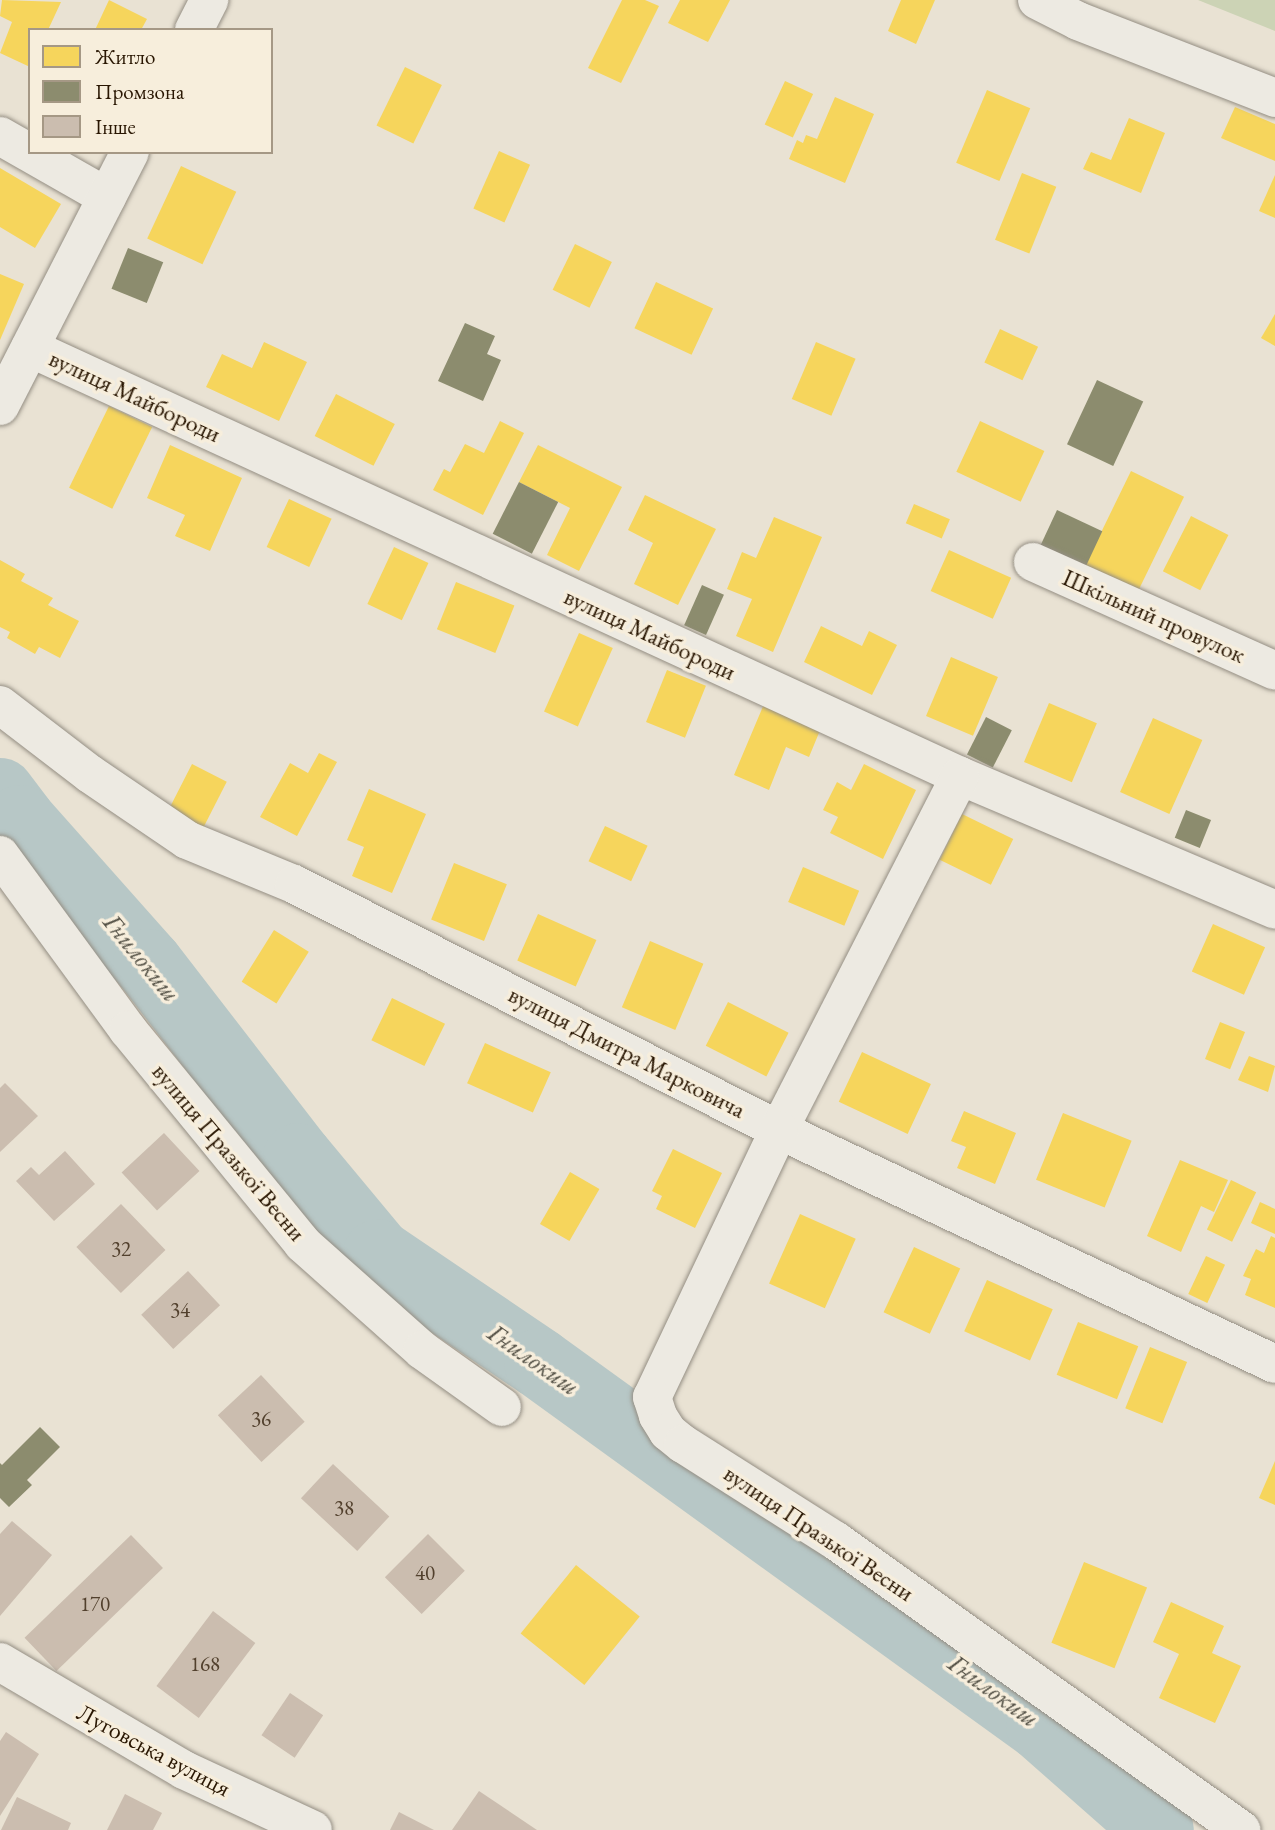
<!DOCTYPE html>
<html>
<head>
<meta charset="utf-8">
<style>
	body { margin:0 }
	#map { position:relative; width:1275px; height:1830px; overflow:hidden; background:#e9e2d3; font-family:"EB Garamond",serif }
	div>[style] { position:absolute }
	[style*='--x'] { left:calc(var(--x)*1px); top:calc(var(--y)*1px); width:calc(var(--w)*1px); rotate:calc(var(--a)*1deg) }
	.green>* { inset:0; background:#ccd3b5 }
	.homes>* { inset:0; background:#f6d55c; transform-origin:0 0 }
	.industry>* { inset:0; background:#8c8c6e; transform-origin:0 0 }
	.river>* { height:70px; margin:-35px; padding:0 35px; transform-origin:35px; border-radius:35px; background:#b7c7c6 }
	.building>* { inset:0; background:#cbbdaf; transform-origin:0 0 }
	.roads { filter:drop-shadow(0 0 2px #948e83) drop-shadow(0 0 2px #948e83) }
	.minor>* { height:38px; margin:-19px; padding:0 19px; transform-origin:19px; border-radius:19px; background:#edeae2 }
	.tertiary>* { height:38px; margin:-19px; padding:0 19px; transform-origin:19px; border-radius:19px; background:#edeae2 }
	span { translate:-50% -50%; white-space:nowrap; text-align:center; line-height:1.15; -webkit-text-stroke:7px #f7eedc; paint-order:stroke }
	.number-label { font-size:21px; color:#52402d }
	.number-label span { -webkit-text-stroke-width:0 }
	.street-label { font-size:24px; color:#291602 }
	.water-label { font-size:26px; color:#535045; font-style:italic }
	.legend { position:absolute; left:28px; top:28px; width:245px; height:126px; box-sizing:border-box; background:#f7eedc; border:2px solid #a59885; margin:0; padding:9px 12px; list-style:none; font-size:21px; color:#291602 }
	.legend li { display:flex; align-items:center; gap:14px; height:35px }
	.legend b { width:35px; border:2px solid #a59885 }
</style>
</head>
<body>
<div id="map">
	<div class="green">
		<i style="clip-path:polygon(1198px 0,1275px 0,1275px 31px)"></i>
	</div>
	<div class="homes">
		<i style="clip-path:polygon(2px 0,61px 2px,48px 30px,30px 30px,30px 67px,0 53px,12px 22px,0 16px)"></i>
		<i style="clip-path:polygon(109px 0,147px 19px,141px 30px,95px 30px)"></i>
		<i style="clip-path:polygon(622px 0,645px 0,659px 6px,621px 83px,588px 68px)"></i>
		<i style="clip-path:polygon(680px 0,730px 0,708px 42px,668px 23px)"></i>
		<i style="clip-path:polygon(901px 0,935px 0,916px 44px,888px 31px)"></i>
		<i style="left:405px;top:67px;width:41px;height:65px;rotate:26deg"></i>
		<i style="left:785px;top:81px;width:31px;height:48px;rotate:25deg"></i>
		<i style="left:987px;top:90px;width:47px;height:79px;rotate:23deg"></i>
		<i style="clip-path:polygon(835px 97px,874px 114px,845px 183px,789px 159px,797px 140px,803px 143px,806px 135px,817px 139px)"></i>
		<i style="clip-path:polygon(1235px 107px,1275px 124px,1275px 161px,1221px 138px)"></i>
		<i style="clip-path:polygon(1129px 118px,1165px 133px,1141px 193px,1083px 169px,1091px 152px,1111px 160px)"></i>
		<i style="left:499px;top:151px;width:34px;height:63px;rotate:24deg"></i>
		<i style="left:181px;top:166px;width:61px;height:80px;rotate:25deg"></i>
		<i style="clip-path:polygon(0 168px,61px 204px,35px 248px,0 227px)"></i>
		<i style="left:1022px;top:173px;width:37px;height:72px;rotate:22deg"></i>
		<i style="clip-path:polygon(1275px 175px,1275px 218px,1259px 211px)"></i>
		<i style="left:575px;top:244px;width:41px;height:51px;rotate:26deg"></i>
		<i style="clip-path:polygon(0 274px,24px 284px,0 340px)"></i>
		<i style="left:656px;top:282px;width:63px;height:51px;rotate:25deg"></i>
		<i style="clip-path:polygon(1275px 314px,1275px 346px,1261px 338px)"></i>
		<i style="left:1000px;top:329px;width:42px;height:37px;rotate:25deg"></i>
		<i style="clip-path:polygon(264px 342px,307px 362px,279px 421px,206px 387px,222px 354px,252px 368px)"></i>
		<i style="left:816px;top:342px;width:43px;height:62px;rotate:23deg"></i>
		<i style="left:336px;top:394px;width:66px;height:47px;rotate:27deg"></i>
		<i style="left:109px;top:406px;width:48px;height:91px;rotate:26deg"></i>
		<i style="clip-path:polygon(500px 421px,524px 433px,483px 515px,433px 490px,444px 469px,450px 472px,465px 444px,484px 453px)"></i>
		<i style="left:980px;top:421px;width:71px;height:56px;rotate:25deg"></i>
		<i style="clip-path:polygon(170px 445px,242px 478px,210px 551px,175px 536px,185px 515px,147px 498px)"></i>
		<i style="clip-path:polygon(538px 445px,622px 487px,579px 571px,547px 555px,570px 508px,519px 482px)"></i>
		<i style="left:1131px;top:471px;width:59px;height:107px;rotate:26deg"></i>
		<i style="clip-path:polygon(645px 495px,716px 529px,678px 605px,634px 584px,653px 543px,628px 530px)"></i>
		<i style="left:289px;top:499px;width:47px;height:53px;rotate:25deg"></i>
		<i style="left:914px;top:504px;width:39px;height:21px;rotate:23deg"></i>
		<i style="left:1191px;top:516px;width:42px;height:62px;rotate:27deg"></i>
		<i style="clip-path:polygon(774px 517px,822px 537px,773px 652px,736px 636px,752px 599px,727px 589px,742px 552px,756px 558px)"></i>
		<i style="left:394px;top:547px;width:38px;height:63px;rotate:25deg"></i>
		<i style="left:949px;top:550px;width:68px;height:45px;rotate:24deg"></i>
		<i style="clip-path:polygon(0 560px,25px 574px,21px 581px,53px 598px,48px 605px,79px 621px,60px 658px,39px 647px,35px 654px,7px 638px,10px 632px,0 627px)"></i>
		<i style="left:456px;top:582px;width:63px;height:51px;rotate:22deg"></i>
		<i style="clip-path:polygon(821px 626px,862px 646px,869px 631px,897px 645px,872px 695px,804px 662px)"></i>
		<i style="left:579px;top:633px;width:37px;height:86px;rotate:24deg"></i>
		<i style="left:951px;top:657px;width:51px;height:64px;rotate:23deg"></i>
		<i style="left:667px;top:670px;width:42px;height:56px;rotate:22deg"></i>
		<i style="left:1049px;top:703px;width:52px;height:64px;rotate:23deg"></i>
		<i style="clip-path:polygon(764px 704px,821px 728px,809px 757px,786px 747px,769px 790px,734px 775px)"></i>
		<i style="left:1153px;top:718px;width:54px;height:81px;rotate:24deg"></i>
		<i style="clip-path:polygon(319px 753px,337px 762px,297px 836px,260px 817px,290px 763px,308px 773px)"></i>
		<i style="left:192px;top:764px;width:39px;height:52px;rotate:27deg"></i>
		<i style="clip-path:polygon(864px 764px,916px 790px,883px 859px,830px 833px,838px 817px,823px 810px,837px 782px,851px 790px)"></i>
		<i style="clip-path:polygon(369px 789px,426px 814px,392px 893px,352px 876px,364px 847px,347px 840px)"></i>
		<i style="left:962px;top:814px;width:57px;height:51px;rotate:26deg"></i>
		<i style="left:605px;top:826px;width:47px;height:39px;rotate:25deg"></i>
		<i style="left:454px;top:863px;width:57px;height:61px;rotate:22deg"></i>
		<i style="left:803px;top:867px;width:61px;height:38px;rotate:23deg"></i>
		<i style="left:538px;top:914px;width:64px;height:51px;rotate:24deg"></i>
		<i style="left:1213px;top:924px;width:57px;height:52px;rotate:24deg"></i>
		<i style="left:274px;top:930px;width:41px;height:61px;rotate:32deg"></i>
		<i style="left:650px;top:941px;width:58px;height:72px;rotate:23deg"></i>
		<i style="left:392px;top:998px;width:59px;height:47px;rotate:26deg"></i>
		<i style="left:728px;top:1002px;width:68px;height:49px;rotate:27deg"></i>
		<i style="left:1220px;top:1022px;width:27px;height:40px;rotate:22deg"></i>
		<i style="left:485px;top:1043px;width:72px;height:44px;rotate:24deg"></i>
		<i style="left:862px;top:1052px;width:76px;height:55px;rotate:25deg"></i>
		<i style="clip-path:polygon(1249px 1056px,1275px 1066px,1268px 1092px,1238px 1080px)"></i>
		<i style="clip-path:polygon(964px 1111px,1016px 1133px,995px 1184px,957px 1168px,966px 1147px,951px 1141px)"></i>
		<i style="left:1063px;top:1113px;width:74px;height:72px;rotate:22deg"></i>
		<i style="clip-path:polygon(673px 1149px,722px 1173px,695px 1228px,656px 1209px,662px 1196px,652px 1191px)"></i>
		<i style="clip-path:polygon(1180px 1160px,1228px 1180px,1214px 1212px,1201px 1206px,1181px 1252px,1147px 1236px)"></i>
		<i style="left:570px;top:1172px;width:34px;height:60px;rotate:30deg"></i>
		<i style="left:1231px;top:1180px;width:28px;height:55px;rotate:26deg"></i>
		<i style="clip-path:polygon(1260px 1202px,1275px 1209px,1275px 1234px,1251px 1223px)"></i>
		<i style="left:800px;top:1214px;width:61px;height:76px;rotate:24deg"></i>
		<i style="clip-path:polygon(1271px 1236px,1275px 1238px,1275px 1308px,1245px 1295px,1251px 1279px,1243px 1276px,1256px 1249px,1264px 1253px)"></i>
		<i style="left:914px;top:1247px;width:51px;height:72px;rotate:25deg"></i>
		<i style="left:1206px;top:1256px;width:21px;height:42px;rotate:25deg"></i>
		<i style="left:987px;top:1280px;width:72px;height:56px;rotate:24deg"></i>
		<i style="left:1078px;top:1322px;width:65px;height:57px;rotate:22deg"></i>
		<i style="left:1150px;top:1347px;width:40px;height:66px;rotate:22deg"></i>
		<i style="clip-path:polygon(1275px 1461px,1275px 1505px,1259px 1498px)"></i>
		<i style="left:1084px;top:1562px;width:68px;height:87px;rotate:22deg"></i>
		<i style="left:576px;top:1565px;width:82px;height:88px;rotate:39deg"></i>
		<i style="clip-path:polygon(1171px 1602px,1224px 1626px,1212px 1653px,1241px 1666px,1215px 1723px,1159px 1698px,1179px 1654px,1153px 1642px)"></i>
	</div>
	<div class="industry">
		<i style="left:128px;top:248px;width:38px;height:44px;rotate:22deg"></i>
		<i style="clip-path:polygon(465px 323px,495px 336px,487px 354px,501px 360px,483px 401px,438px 381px)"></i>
		<i style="left:1097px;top:380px;width:51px;height:71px;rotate:25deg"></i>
		<i style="left:519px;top:482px;width:44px;height:58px;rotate:27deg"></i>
		<i style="left:1057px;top:510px;width:50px;height:43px;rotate:25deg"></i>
		<i style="left:702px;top:585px;width:24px;height:44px;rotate:24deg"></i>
		<i style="left:986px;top:717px;width:29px;height:42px;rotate:27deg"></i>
		<i style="left:1186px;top:810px;width:27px;height:30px;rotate:22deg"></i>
		<i style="clip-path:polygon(40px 1427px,60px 1447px,27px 1480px,32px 1485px,9px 1507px,0 1498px,0 1463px,2px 1465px)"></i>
	</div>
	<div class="river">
		<i style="--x:0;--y:793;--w:34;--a:53"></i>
		<i style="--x:20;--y:820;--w:193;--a:48.4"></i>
		<i style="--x:148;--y:964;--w:245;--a:52.3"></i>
		<i style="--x:298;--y:1158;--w:125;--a:50.2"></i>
		<i style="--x:378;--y:1254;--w:194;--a:34.1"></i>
		<i style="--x:539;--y:1363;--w:619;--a:35.87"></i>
		<i style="--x:1041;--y:1726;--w:157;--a:41.4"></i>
	</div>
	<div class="building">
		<i style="clip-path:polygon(5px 1083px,38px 1116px,0 1152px,0 1088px)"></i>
		<i style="left:164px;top:1133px;width:52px;height:58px;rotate:47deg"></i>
		<i style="clip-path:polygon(65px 1151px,95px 1184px,54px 1221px,16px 1181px,31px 1167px,39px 1175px)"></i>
		<i style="left:121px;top:1204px;width:64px;height:62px;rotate:46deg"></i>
		<i style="left:188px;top:1271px;width:47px;height:64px;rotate:47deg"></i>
		<i style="left:261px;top:1375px;width:64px;height:59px;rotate:47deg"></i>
		<i style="left:333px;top:1464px;width:77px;height:47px;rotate:43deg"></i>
		<i style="clip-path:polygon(12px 1521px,52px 1555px,0 1616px,0 1534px)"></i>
		<i style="left:428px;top:1534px;width:52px;height:61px;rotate:45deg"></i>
		<i style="left:131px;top:1535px;width:46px;height:148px;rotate:46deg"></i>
		<i style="left:213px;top:1611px;width:53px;height:94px;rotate:37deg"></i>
		<i style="left:290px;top:1693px;width:40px;height:51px;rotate:34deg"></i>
		<i style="clip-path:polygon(6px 1732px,39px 1754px,0 1816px,0 1741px)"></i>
		<i style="clip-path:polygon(479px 1791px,537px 1830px,452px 1830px)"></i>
		<i style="clip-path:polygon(125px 1794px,162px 1813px,153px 1830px,107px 1830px)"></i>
		<i style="clip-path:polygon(17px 1797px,71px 1823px,68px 1830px,1px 1830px)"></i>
		<i style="clip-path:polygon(399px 1812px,434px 1830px,390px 1830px)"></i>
	</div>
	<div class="roads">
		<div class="minor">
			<i style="--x:194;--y:30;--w:34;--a:-63"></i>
			<i style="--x:0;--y:136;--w:123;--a:29.7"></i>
			<i style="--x:30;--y:348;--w:1024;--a:24.71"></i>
			<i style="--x:960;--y:776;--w:342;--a:23"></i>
			<i style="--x:0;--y:406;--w:285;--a:-62.9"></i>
			<i style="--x:1033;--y:562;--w:265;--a:24.2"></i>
			<i style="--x:0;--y:705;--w:113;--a:37.5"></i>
			<i style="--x:90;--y:774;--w:117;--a:34.2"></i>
			<i style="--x:187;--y:840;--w:116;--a:22.4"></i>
			<i style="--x:294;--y:884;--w:544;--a:26.89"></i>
			<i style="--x:779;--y:1130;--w:548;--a:25.26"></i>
			<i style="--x:960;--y:776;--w:398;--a:117.1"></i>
			<i style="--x:779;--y:1130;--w:296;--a:115.4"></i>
			<i style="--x:652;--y:1397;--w:20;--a:72"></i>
			<i style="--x:658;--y:1416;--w:19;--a:58"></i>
			<i style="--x:668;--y:1432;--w:19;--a:39"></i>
			<i style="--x:683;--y:1444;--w:181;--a:32.4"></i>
			<i style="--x:836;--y:1541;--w:498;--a:35.5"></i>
			<i style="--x:0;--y:855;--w:217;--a:53.8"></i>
			<i style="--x:128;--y:1030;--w:276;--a:50.7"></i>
			<i style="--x:303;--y:1244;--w:159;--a:41.7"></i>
			<i style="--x:422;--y:1350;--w:98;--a:35.5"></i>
		</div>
		<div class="tertiary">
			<i style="--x:1037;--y:0;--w:46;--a:27.1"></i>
			<i style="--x:1078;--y:21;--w:212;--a:21.3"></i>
			<i style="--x:0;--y:1662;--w:213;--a:30.4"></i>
			<i style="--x:184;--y:1770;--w:142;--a:24.9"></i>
		</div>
	</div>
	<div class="number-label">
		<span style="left:121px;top:1249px">32</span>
		<span style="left:180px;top:1310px">34</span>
		<span style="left:261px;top:1419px">36</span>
		<span style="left:344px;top:1508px">38</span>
		<span style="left:425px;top:1573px">40</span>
		<span style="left:95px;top:1604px">170</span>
		<span style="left:205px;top:1664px">168</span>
	</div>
	<div class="street-label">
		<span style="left:135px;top:396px;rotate:25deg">вулиця Майбороди</span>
		<span style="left:1154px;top:616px;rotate:24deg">Шкільний провулок</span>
		<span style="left:650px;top:634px;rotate:25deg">вулиця Майбороди</span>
		<span style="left:627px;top:1052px;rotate:27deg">вулиця Дмитра Марковича</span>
		<span style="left:229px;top:1152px;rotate:50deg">вулиця Празької Весни</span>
		<span style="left:819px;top:1533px;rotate:34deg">вулиця Празької Весни</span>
		<span style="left:154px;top:1750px;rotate:28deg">Луговська вулиця</span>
	</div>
	<div class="water-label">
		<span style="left:141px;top:958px;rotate:51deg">Гнилокиш</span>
		<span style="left:533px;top:1360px;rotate:35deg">Гнилокиш</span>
		<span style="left:993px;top:1691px;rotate:36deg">Гнилокиш</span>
	</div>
	<ul class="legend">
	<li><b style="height:19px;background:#f6d55c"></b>Житло</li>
	<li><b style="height:19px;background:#8c8c6e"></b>Промзона</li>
	<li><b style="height:19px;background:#cbbdaf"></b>Інше</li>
	</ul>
</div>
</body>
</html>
